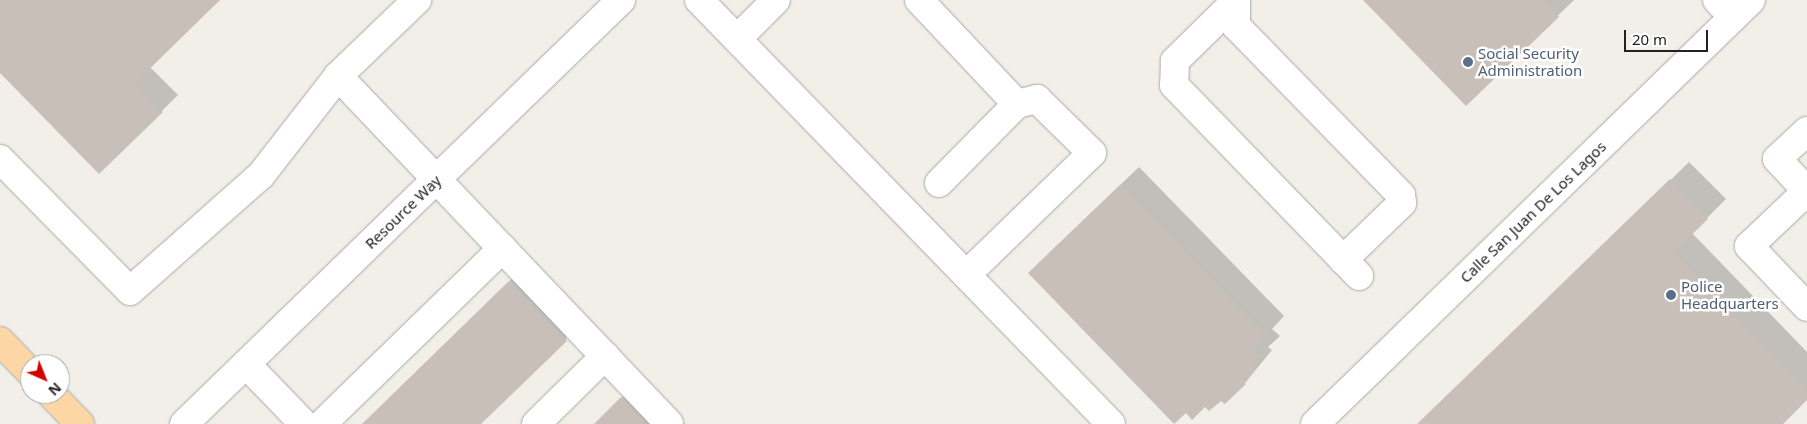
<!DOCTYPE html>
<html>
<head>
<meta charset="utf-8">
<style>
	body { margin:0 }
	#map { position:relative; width:1807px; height:424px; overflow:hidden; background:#f2efe9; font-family:"Noto Sans",sans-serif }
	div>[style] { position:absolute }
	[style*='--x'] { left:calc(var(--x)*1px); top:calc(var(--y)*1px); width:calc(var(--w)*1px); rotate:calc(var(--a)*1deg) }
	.shadow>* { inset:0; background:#0003 }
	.building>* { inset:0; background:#c7bfb8 }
	.roads { filter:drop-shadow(0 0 1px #a9a9a9) drop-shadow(0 0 1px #a9a9a9) }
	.minor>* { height:28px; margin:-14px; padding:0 14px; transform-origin:14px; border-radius:14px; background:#fff }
	.major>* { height:28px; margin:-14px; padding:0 14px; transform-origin:14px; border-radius:14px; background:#fcd6a4 }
	.dots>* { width:14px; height:14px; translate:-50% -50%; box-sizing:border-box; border:2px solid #fff; border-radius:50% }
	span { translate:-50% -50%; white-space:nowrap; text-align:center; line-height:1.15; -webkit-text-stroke:5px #fff; paint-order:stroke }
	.service-label { font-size:15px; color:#4e5e75 }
	.left { translate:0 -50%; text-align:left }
	.street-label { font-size:15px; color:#222 }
	.north { position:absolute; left:20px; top:354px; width:50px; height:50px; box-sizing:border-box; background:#fff; border:1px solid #a7a7a7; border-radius:50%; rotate:136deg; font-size:14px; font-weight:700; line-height:20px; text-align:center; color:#222 }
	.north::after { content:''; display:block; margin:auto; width:18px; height:22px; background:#d40000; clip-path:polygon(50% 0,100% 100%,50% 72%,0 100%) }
	.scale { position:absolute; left:1624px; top:30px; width:84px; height:22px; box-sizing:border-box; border:2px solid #222; border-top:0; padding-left:6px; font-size:15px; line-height:18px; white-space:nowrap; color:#222; -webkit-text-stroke:4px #fff; paint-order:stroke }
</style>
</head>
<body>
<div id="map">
	<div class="shadow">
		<i style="clip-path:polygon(0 0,218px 0,150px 67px,178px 95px,99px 173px,0 71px)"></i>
		<i style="clip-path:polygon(1365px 0,1574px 0,1466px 105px)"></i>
		<i style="clip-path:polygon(1689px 162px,1726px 199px,1692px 233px,1807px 352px,1807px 399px,1781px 424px,1420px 424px)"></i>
		<i style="clip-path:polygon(1139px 167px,1284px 316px,1272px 329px,1280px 336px,1268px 347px,1272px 350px,1245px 383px,1048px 254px)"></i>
		<i style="clip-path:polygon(528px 263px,584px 321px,480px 424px,363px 424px)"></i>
		<i style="clip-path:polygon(641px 379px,685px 424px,595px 424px)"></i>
	</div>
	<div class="building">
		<i style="clip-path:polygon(0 0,220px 0,135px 83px,163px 112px,99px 174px,0 73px)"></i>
		<i style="clip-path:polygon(1363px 0,1543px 0,1559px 17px,1466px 106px)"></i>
		<i style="clip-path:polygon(1670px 179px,1708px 219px,1674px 252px,1807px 390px,1807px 400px,1783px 424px,1417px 424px)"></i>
		<i style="clip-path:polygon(1120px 185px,1267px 335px,1254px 348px,1262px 355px,1250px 366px,1255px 370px,1242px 381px,1246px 384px,1225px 404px,1221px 401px,1209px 411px,1205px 407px,1192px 420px,1186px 413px,1174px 424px,1028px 273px)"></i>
		<i style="clip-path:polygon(509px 281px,567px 341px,481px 424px,362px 424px)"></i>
		<i style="clip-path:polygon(621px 397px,647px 424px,594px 424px)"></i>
	</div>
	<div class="roads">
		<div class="minor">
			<i style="--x:699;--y:0;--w:591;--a:45.82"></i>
			<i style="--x:919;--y:0;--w:143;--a:46.7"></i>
			<i style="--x:1017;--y:104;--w:21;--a:-14"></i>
			<i style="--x:1037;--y:99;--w:77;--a:44.5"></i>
			<i style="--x:1092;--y:153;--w:175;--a:135.9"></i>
			<i style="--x:1717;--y:0;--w:23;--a:47"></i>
			<i style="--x:737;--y:39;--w:55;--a:-45"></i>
			<i style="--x:338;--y:76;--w:110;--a:-43.9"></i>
			<i style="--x:1807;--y:131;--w:41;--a:137"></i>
			<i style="--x:1777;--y:159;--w:44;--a:46.8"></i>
			<i style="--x:0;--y:159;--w:185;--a:45.4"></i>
			<i style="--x:130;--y:291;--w:175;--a:-41.5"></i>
			<i style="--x:261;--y:175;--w:125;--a:-52.1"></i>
			<i style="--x:338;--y:76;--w:480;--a:46.4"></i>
			<i style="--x:939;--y:183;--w:111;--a:-45.4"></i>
			<i style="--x:1807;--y:191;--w:80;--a:136.5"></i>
			<i style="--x:1749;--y:246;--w:84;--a:46.4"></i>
			<i style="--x:1343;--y:260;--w:82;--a:-44"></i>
			<i style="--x:1402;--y:203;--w:8;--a:-97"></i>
			<i style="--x:1401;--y:195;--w:236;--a:-134.3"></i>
			<i style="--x:1236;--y:26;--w:25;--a:-90"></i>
			<i style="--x:1236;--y:1;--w:86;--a:135.5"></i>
			<i style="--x:1175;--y:61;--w:24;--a:92"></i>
			<i style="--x:1174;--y:85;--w:266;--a:45.9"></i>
			<i style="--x:246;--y:364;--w:83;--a:46"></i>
			<i style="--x:184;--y:424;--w:609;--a:-44.13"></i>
			<i style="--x:322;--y:424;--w:252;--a:-44.2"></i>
			<i style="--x:536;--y:424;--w:97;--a:-44.6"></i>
			<i style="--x:1315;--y:424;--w:608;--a:-44.2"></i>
		</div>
		<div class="major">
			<i style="--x:0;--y:341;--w:43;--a:45.9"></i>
			<i style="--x:51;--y:394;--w:42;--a:46"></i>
		</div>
	</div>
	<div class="dots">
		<i style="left:1468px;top:62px;background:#5c6f8a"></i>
		<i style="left:1671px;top:295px;background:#5c6f8a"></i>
	</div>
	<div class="service-label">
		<span class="left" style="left:1478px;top:62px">Social Security<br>Administration</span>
		<span class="left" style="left:1681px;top:295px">Police<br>Headquarters</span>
	</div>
	<div class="street-label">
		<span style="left:403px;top:212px;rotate:-44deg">Resource Way</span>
		<span style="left:1533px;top:212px;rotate:-44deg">Calle San Juan De Los Lagos</span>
	</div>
	<div class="north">N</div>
	<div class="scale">20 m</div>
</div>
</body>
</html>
